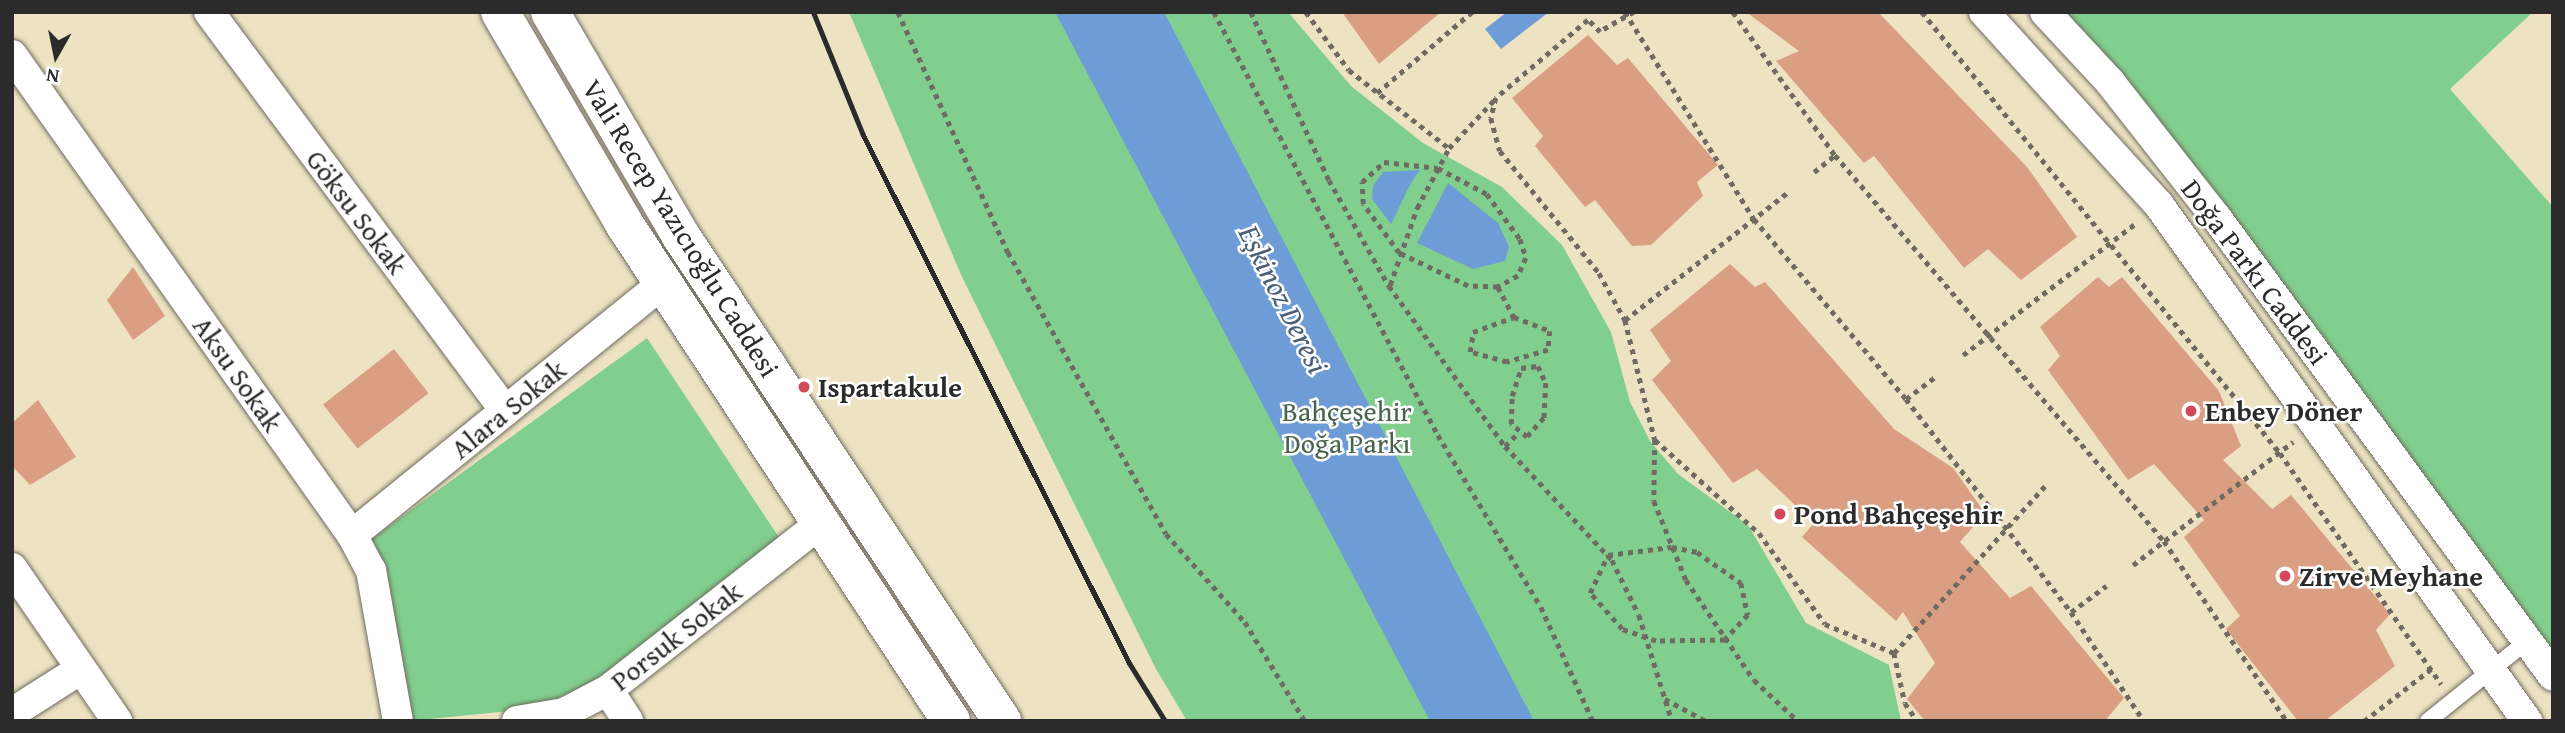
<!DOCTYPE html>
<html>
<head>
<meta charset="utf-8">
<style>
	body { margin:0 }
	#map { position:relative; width:2565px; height:733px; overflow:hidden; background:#ede3c3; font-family:"Gentium Book Plus",serif }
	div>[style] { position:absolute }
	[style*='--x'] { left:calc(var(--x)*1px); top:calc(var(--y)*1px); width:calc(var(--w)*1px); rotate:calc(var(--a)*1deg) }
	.green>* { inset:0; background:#81cf8e }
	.water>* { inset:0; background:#6e9cd6 }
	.building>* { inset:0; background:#da9e83; transform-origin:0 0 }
	.path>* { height:4.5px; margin-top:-2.25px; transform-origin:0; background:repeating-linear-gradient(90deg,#6f6b60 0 5px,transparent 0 10px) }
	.roads { filter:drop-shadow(0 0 2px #6f6b60) drop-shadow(0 0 2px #6f6b60) }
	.lane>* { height:16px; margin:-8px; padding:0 8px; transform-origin:8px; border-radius:8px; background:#fff }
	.street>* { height:30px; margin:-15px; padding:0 15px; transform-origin:15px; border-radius:15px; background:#fff }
	.primary>* { height:38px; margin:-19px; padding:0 19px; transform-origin:19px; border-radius:19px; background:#fff }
	.rail>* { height:5px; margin:-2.5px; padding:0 2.5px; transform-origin:2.5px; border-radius:2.5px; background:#2b2b2b }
	.dots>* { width:19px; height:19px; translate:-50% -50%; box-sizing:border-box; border:4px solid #fff; border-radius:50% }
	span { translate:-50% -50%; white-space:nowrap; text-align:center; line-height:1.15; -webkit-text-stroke:5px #fff; paint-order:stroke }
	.street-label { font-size:28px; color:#2b2b2b }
	.poi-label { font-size:28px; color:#2b2b2b; font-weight:700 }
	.left { translate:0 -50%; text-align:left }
	.park-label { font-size:28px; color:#49644e }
	.water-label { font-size:30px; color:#495e78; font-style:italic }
	.frame { position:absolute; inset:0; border:14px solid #2b2b2b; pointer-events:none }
	.north { position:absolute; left:21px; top:21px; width:70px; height:70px; -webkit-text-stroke:5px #fff; paint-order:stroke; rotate:189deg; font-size:19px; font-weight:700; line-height:28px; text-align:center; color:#2b2b2b }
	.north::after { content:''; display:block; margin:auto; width:24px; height:32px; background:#2b2b2b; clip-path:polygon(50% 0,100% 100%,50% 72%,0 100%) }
</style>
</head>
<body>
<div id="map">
	<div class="green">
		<i style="clip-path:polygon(849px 12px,1288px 12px,1351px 86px,1423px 143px,1502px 187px,1562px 245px,1611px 332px,1630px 402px,1650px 441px,1678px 474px,1748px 525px,1806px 623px,1889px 665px,1901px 721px,1187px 721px,1156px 669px,962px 277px)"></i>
		<i style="clip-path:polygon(2045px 12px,2533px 12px,2450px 89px,2553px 207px,2553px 644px,2537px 656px)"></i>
		<i style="clip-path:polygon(647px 338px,784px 545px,562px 706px,409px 721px,363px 545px)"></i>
	</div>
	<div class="water">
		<i style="clip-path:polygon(1055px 12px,1164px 12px,1534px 721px,1430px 721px)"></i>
		<i style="clip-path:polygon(1507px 12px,1549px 12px,1501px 49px,1485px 29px)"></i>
		<i style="clip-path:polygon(1420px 170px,1411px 183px,1391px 224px,1372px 199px,1373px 186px,1383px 172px)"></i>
		<i style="clip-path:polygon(1448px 183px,1498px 223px,1509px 247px,1505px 261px,1473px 269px,1417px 243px)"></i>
	</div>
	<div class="building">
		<i style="clip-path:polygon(1342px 12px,1441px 12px,1379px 64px)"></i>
		<i style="clip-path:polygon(1746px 12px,1878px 12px,2027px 167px,2077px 237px,2021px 280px,1988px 249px,1964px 268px,1874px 156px,1864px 163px,1776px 61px,1799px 51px)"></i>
		<i style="clip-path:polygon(1588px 35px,1617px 65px,1628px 58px,1718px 165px,1697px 182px,1703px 196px,1651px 245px,1632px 246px,1595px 200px,1585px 207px,1535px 146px,1543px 136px,1512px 98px)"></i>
		<i style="clip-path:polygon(1730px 264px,1755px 287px,1765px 282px,1894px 429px,1953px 468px,1985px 513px,1960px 542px,2010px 598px,2031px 586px,2124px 698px,2105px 721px,1925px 721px,1907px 699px,1935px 663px,1903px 612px,1896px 621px,1802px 537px,1814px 523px,1757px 469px,1733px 483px,1652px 380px,1671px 361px,1650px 330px)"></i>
		<i style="clip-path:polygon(133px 267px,165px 316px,133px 340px,107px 300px)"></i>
		<i style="clip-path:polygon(2098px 277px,2109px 287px,2122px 277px,2219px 391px,2241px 446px,2223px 460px,2272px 509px,2291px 495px,2390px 614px,2376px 630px,2395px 666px,2325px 721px,2298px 721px,2226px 629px,2240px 616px,2184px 537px,2204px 520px,2154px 464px,2128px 480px,2048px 370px,2060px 356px,2040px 327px)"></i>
		<i style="left:394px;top:349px;width:56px;height:90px;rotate:52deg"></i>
		<i style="clip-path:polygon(38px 400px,76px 457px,30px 485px,12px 466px,12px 423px)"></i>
	</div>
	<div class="path">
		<i style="--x:898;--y:12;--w:264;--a:65.4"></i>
		<i style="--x:1008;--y:252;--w:323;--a:60.7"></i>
		<i style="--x:1166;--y:534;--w:118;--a:48.1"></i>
		<i style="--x:1245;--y:622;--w:116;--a:58.8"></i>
		<i style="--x:1214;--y:12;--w:479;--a:62.1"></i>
		<i style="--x:1438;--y:435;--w:200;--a:59.1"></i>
		<i style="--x:1541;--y:607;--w:125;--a:65.5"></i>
		<i style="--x:1251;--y:12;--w:185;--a:65.1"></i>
		<i style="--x:1329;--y:180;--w:122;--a:60.5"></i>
		<i style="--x:1389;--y:286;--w:198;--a:54.1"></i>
		<i style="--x:1505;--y:446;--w:156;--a:46.8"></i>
		<i style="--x:1612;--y:560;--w:61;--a:63.9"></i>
		<i style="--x:1639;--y:615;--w:111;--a:72.7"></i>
		<i style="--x:1306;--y:12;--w:72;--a:53.4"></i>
		<i style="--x:1349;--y:70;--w:127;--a:38"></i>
		<i style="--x:1625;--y:12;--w:244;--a:58.1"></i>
		<i style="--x:1754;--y:219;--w:236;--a:49.8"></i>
		<i style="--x:1906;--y:399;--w:269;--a:52.2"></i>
		<i style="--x:2071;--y:612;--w:131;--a:56.2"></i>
		<i style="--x:1634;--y:12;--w:39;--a:150"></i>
		<i style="--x:1600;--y:32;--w:17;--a:-135"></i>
		<i style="--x:1588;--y:20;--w:121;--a:139.7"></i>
		<i style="--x:1496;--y:98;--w:21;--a:104"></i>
		<i style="--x:1491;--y:118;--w:34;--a:75"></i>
		<i style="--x:1500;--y:151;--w:157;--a:50.9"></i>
		<i style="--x:1599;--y:273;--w:54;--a:61"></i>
		<i style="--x:1625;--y:320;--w:124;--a:76"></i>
		<i style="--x:1655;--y:440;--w:61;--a:90.9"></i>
		<i style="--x:1654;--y:501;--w:85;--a:67.9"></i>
		<i style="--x:1686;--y:580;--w:121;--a:55.8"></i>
		<i style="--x:1754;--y:680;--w:60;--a:43"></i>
		<i style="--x:1733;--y:12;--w:176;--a:54.5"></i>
		<i style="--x:1835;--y:155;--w:507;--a:49.56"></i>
		<i style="--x:2164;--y:541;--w:218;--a:55.7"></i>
		<i style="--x:1922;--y:12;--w:568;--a:50.93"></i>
		<i style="--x:2280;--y:453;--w:282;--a:55.1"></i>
		<i style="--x:1377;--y:93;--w:125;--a:-40.5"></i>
		<i style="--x:1384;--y:162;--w:54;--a:6.3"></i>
		<i style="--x:1438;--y:168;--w:55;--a:28"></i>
		<i style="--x:1487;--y:194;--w:56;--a:53.7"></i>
		<i style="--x:1520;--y:239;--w:20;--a:72"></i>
		<i style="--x:1526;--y:258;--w:20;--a:114"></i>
		<i style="--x:1518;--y:276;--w:23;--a:151"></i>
		<i style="--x:1498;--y:287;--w:30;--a:-178"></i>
		<i style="--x:1468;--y:286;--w:76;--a:-154.4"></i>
		<i style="--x:1399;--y:253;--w:61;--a:-126.3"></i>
		<i style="--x:1363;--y:204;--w:22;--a:-93"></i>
		<i style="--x:1362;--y:182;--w:30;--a:-42"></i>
		<i style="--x:1814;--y:172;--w:27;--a:-39"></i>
		<i style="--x:1390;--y:285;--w:82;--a:-70.7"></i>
		<i style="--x:1417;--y:208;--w:68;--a:-61.9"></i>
		<i style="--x:1449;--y:148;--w:69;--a:-46.8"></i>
		<i style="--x:1498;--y:287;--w:34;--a:62"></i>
		<i style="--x:1514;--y:317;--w:39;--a:21"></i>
		<i style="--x:1550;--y:331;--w:19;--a:96"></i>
		<i style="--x:1548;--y:350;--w:43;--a:163.7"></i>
		<i style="--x:1507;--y:362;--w:38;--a:-165"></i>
		<i style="--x:1470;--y:352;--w:20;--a:-81"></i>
		<i style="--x:1473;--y:332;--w:44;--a:-20.1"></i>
		<i style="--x:1625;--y:320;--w:206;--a:-38.1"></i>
		<i style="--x:1963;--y:355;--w:216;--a:-37.3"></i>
		<i style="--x:1538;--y:366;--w:19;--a:65"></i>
		<i style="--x:1546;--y:383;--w:35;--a:93"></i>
		<i style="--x:1544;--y:418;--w:25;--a:132"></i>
		<i style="--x:1527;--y:437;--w:21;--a:-141"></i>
		<i style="--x:1511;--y:424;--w:28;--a:-88"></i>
		<i style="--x:1512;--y:396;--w:29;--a:-72"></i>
		<i style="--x:1521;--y:368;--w:17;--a:-7"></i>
		<i style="--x:1906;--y:399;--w:38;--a:-37"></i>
		<i style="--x:1655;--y:440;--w:140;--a:41.8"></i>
		<i style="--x:1759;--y:533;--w:112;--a:54"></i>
		<i style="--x:1825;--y:624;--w:75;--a:22.8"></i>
		<i style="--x:1894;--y:653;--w:51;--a:77.6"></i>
		<i style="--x:1905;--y:703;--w:22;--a:56"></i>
		<i style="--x:1505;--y:446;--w:18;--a:-45"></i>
		<i style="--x:1672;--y:547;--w:25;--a:11"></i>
		<i style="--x:1697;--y:552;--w:54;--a:35.2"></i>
		<i style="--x:1741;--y:583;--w:33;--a:78"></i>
		<i style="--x:1748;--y:615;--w:34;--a:133"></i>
		<i style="--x:1725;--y:640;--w:69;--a:179.2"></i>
		<i style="--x:1656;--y:641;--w:36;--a:-161"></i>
		<i style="--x:1622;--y:629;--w:48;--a:-131.6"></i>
		<i style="--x:1590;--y:593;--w:42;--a:-64.7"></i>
		<i style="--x:1608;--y:555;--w:64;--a:-7.1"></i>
		<i style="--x:2133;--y:565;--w:202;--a:-37.6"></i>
		<i style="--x:2071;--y:612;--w:44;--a:-36.6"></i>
		<i style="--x:1894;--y:653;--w:225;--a:-47.9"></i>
		<i style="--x:1665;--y:699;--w:47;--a:28.2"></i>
		<i style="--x:2364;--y:721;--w:85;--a:-37.8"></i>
	</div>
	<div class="roads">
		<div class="lane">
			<i style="--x:2428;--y:721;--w:126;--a:-38.9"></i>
		</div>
		<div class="street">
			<i style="--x:209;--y:12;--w:497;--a:53.4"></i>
			<i style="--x:1984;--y:12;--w:261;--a:47.8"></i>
			<i style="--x:2159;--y:205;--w:634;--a:54.5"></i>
			<i style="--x:2045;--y:12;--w:96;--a:47.1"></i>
			<i style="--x:2110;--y:82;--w:172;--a:51.9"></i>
			<i style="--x:2216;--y:217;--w:569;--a:53.71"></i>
			<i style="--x:12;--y:55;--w:588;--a:54.69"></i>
			<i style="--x:352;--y:535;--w:40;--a:62"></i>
			<i style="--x:371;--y:570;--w:153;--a:79.9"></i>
			<i style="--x:352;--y:535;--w:400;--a:-39"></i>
			<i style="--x:12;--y:568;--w:186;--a:55.5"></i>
			<i style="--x:608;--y:690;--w:37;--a:57"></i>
			<i style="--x:12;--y:713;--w:82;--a:-32.5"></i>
			<i style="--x:517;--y:721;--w:48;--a:-9.7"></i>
			<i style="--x:564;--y:713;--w:50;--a:-27.6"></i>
			<i style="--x:608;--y:690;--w:271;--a:-38.1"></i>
		</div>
		<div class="primary">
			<i style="--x:500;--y:12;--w:243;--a:59.6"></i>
			<i style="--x:623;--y:222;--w:597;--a:56.68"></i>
			<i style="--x:550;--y:12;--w:259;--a:59.7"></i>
			<i style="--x:681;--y:236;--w:582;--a:56.5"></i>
		</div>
	</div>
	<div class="rail">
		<i style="--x:813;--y:12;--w:133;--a:67.9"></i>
		<i style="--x:863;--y:135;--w:591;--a:63.26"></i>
		<i style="--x:1129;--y:663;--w:68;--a:58.2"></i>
	</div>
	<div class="dots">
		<i style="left:804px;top:387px;background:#d1495b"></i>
		<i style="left:2191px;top:411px;background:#d1495b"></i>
		<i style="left:1780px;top:514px;background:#d1495b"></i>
		<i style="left:2285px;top:576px;background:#d1495b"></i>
	</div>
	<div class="street-label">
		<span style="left:357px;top:212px;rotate:53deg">Göksu Sokak</span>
		<span style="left:681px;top:228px;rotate:58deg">Vali Recep Yazıcıoğlu Caddesi</span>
		<span style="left:2255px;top:272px;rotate:53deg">Doğa Parkı Caddesi</span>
		<span style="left:238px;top:374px;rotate:55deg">Aksu Sokak</span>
		<span style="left:508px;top:409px;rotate:-39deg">Alara Sokak</span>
		<span style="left:676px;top:636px;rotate:-38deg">Porsuk Sokak</span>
	</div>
	<div class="poi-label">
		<span class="left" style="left:818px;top:387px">Ispartakule</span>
		<span class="left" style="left:2205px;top:411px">Enbey Döner</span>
		<span class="left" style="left:1794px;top:514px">Pond Bahçeşehir</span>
		<span class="left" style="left:2299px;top:576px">Zirve Meyhane</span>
	</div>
	<div class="park-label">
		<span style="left:1347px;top:427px">Bahçeşehir<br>Doğa Parkı</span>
	</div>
	<div class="water-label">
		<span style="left:1284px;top:299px;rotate:63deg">Eşkinoz Deresi</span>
	</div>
	<div class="frame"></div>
	<div class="north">N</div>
</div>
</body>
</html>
